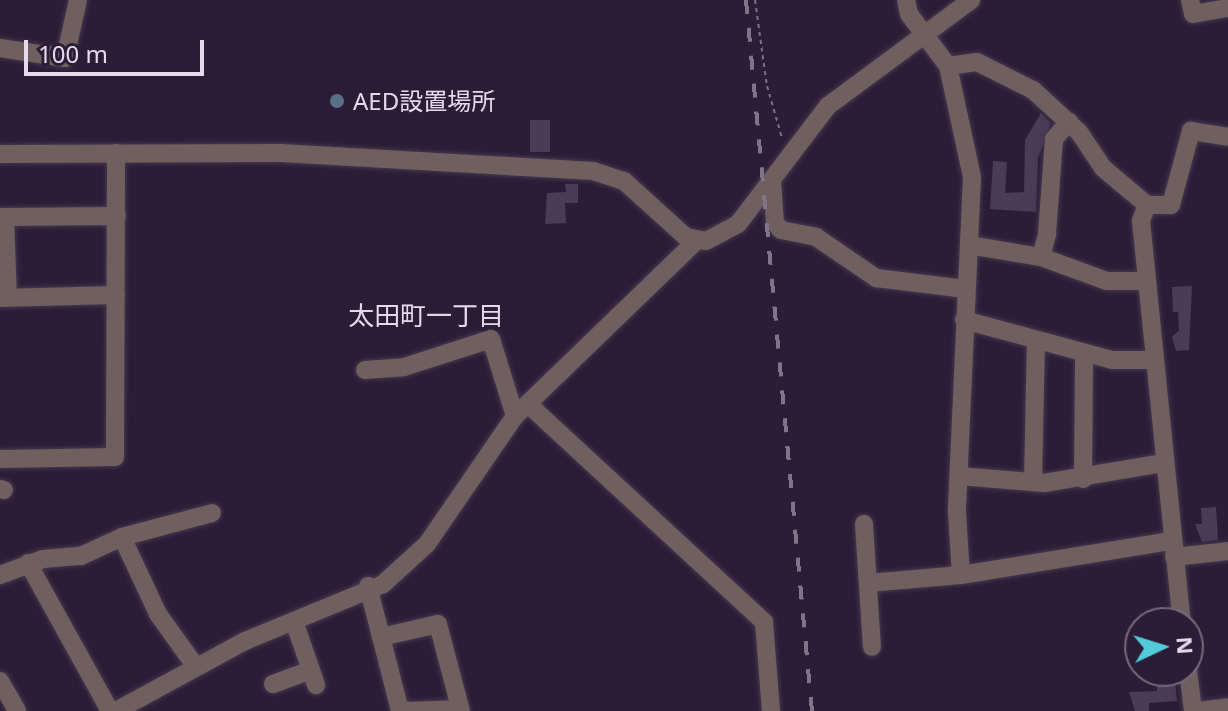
<!DOCTYPE html>
<html>
<head>
<meta charset="utf-8">
<style>
	body { margin:0 }
	#map { position:relative; width:1228px; height:711px; overflow:hidden; background:#2c1d36; font-family:"Noto Sans","Noto Sans JP",sans-serif }
	div>[style] { position:absolute }
	[style*='--x'] { left:calc(var(--x)*1px); top:calc(var(--y)*1px); width:calc(var(--w)*1px); rotate:calc(var(--a)*1deg) }
	.building>* { inset:0; background:#4b3b56; transform-origin:0 0 }
	.path>* { height:2px; margin-top:-1px; transform-origin:0; background:repeating-linear-gradient(90deg,#7c6f85 0 4px,transparent 0 8px) }
	.roads { filter:drop-shadow(0 0 2px #46374f) drop-shadow(0 0 2px #46374f) }
	.minor>* { height:18px; margin:-9px; padding:0 9px; transform-origin:9px; border-radius:9px; background:#6f5f5e }
	.rail>* { height:4px; margin-top:-2px; transform-origin:0; background:repeating-linear-gradient(90deg,#81748a 0 14px,transparent 0 28px) }
	.dots>* { width:22px; height:22px; translate:-50% -50%; box-sizing:border-box; border:4px solid #2c1d36; border-radius:50% }
	span { translate:-50% -50%; white-space:nowrap; text-align:center; line-height:1.15; -webkit-text-stroke:7px #2c1d36; paint-order:stroke }
	.poi-label { font-size:24px; color:#e4daeb }
	.left { translate:0 -50%; text-align:left }
	.neighbourhood-label { font-size:26px; color:#e4daeb }
	.north { position:absolute; left:1124px; top:607px; width:80px; height:80px; box-sizing:border-box; background:#2c1d36; border:2px solid #76697e; border-radius:50%; rotate:86deg; font-size:22px; font-weight:700; line-height:32px; text-align:center; color:#e4daeb }
	.north::after { content:''; display:block; margin:auto; width:28px; height:36px; background:#53cbda; clip-path:polygon(50% 0,100% 100%,50% 72%,0 100%) }
	.scale { position:absolute; left:24px; top:40px; width:180px; height:36px; box-sizing:border-box; border:4px solid #e4daeb; border-top:0; padding-left:10px; font-size:24px; line-height:28px; white-space:nowrap; color:#e4daeb; -webkit-text-stroke:6px #2c1d36; paint-order:stroke }
</style>
</head>
<body>
<div id="map">
	<div class="building">
		<i style="clip-path:polygon(1041px 113px,1051px 123px,1038px 158px,1036px 212px,990px 209px,993px 161px,1007px 162px,1005px 193px,1024px 192px,1025px 140px)"></i>
		<i style="left:530px;top:120px;width:20px;height:32px"></i>
		<i style="clip-path:polygon(565px 184px,578px 184px,578px 203px,565px 203px,566px 223px,545px 224px,547px 193px,566px 192px)"></i>
		<i style="clip-path:polygon(1192px 286px,1189px 350px,1176px 351px,1172px 337px,1179px 330px,1178px 312px,1173px 312px,1172px 287px)"></i>
		<i style="clip-path:polygon(1216px 507px,1218px 540px,1202px 542px,1195px 524px,1202px 524px,1201px 508px)"></i>
		<i style="clip-path:polygon(1156px 671px,1174px 671px,1177px 701px,1149px 703px,1149px 711px,1135px 711px,1129px 692px,1157px 691px)"></i>
	</div>
	<div class="path">
		<i style="--x:755;--y:0;--w:87;--a:82.1"></i>
		<i style="--x:767;--y:86;--w:54;--a:73.9"></i>
	</div>
	<div class="roads">
		<div class="minor">
			<i style="--x:906;--y:0;--w:14;--a:78"></i>
			<i style="--x:909;--y:14;--w:65;--a:53.1"></i>
			<i style="--x:948;--y:66;--w:114;--a:77.8"></i>
			<i style="--x:972;--y:177;--w:335;--a:92.6"></i>
			<i style="--x:957;--y:512;--w:63;--a:86.4"></i>
			<i style="--x:1190;--y:0;--w:14;--a:78"></i>
			<i style="--x:1193;--y:14;--w:36;--a:-10"></i>
			<i style="--x:0;--y:48;--w:66;--a:8.7"></i>
			<i style="--x:65;--y:58;--w:59;--a:-77.4"></i>
			<i style="--x:948;--y:66;--w:29;--a:-8"></i>
			<i style="--x:977;--y:62;--w:63;--a:26.6"></i>
			<i style="--x:1033;--y:90;--w:62;--a:42.4"></i>
			<i style="--x:1079;--y:132;--w:43;--a:56.3"></i>
			<i style="--x:1103;--y:168;--w:57;--a:40.1"></i>
			<i style="--x:1147;--y:205;--w:17;--a:111"></i>
			<i style="--x:1141;--y:221;--w:404;--a:84.2"></i>
			<i style="--x:0;--y:154;--w:281;--a:-0.2"></i>
			<i style="--x:281;--y:153;--w:313;--a:3.3"></i>
			<i style="--x:593;--y:171;--w:33;--a:18"></i>
			<i style="--x:624;--y:181;--w:84;--a:42.1"></i>
			<i style="--x:686;--y:237;--w:20;--a:11"></i>
			<i style="--x:706;--y:241;--w:36;--a:-28"></i>
			<i style="--x:738;--y:224;--w:148;--a:-52.7"></i>
			<i style="--x:828;--y:106;--w:178;--a:-36.5"></i>
			<i style="--x:772;--y:180;--w:43;--a:86"></i>
			<i style="--x:775;--y:223;--w:9;--a:49"></i>
			<i style="--x:781;--y:230;--w:36;--a:11"></i>
			<i style="--x:816;--y:237;--w:73;--a:34.3"></i>
			<i style="--x:876;--y:278;--w:90;--a:7"></i>
			<i style="--x:1147;--y:205;--w:24;--a:0"></i>
			<i style="--x:1171;--y:205;--w:77;--a:-74.9"></i>
			<i style="--x:1191;--y:131;--w:37;--a:9"></i>
			<i style="--x:0;--y:217;--w:117;--a:-0.5"></i>
			<i style="--x:5;--y:217;--w:80;--a:87.9"></i>
			<i style="--x:969;--y:245;--w:73;--a:9.5"></i>
			<i style="--x:1041;--y:257;--w:70;--a:20"></i>
			<i style="--x:1107;--y:281;--w:40;--a:0"></i>
			<i style="--x:1041;--y:257;--w:24;--a:-75"></i>
			<i style="--x:1047;--y:234;--w:95;--a:-85.8"></i>
			<i style="--x:1054;--y:139;--w:23;--a:-49"></i>
			<i style="--x:0;--y:298;--w:116;--a:-1.5"></i>
			<i style="--x:964;--y:320;--w:153;--a:15.1"></i>
			<i style="--x:1112;--y:360;--w:42;--a:0"></i>
			<i style="--x:365;--y:370;--w:39;--a:-4"></i>
			<i style="--x:404;--y:367;--w:91;--a:-17.8"></i>
			<i style="--x:491;--y:339;--w:81;--a:72.7"></i>
			<i style="--x:529;--y:405;--w:320;--a:42.7"></i>
			<i style="--x:764;--y:622;--w:89;--a:85.5"></i>
			<i style="--x:0;--y:459;--w:115;--a:-1"></i>
			<i style="--x:115;--y:457;--w:304;--a:-89.8"></i>
			<i style="--x:959;--y:476;--w:85;--a:4.7"></i>
			<i style="--x:1044;--y:483;--w:122;--a:-9.5"></i>
			<i style="--x:1083;--y:479;--w:126;--a:-89.5"></i>
			<i style="--x:1033;--y:482;--w:142;--a:-88.8"></i>
			<i style="--x:0;--y:489;--w:4;--a:14"></i>
			<i style="--x:864;--y:524;--w:123;--a:86.3"></i>
			<i style="--x:122;--y:537;--w:85;--a:64.9"></i>
			<i style="--x:158;--y:614;--w:65;--a:54.4"></i>
			<i style="--x:1174;--y:557;--w:54;--a:-6.3"></i>
			<i style="--x:28;--y:563;--w:169;--a:61"></i>
			<i style="--x:0;--y:575;--w:46;--a:-20.4"></i>
			<i style="--x:43;--y:559;--w:38;--a:-5"></i>
			<i style="--x:81;--y:556;--w:45;--a:-24.9"></i>
			<i style="--x:122;--y:537;--w:93;--a:-14.9"></i>
			<i style="--x:868;--y:583;--w:93;--a:-4.9"></i>
			<i style="--x:961;--y:575;--w:213;--a:-9.2"></i>
			<i style="--x:368;--y:586;--w:129;--a:75.6"></i>
			<i style="--x:294;--y:621;--w:68;--a:71"></i>
			<i style="--x:381;--y:637;--w:58;--a:-12.8"></i>
			<i style="--x:438;--y:624;--w:90;--a:75.2"></i>
			<i style="--x:1188;--y:670;--w:41;--a:83"></i>
			<i style="--x:0;--y:681;--w:34;--a:60"></i>
			<i style="--x:273;--y:684;--w:40;--a:-20.2"></i>
			<i style="--x:116;--y:711;--w:147;--a:-28.5"></i>
			<i style="--x:245;--y:641;--w:149;--a:-22.4"></i>
			<i style="--x:383;--y:584;--w:59;--a:-42.3"></i>
			<i style="--x:427;--y:544;--w:155;--a:-55.5"></i>
			<i style="--x:515;--y:416;--w:250;--a:-44"></i>
			<i style="--x:406;--y:711;--w:54;--a:-2.1"></i>
			<i style="--x:1197;--y:711;--w:31;--a:-7"></i>
		</div>
	</div>
	<div class="rail">
		<i style="--x:746;--y:0;--w:714;--a:84.7"></i>
	</div>
	<div class="dots">
		<i style="left:337px;top:101px;background:#5c6f8a"></i>
	</div>
	<div class="poi-label">
		<span class="left" style="left:353px;top:101px">AED設置場所</span>
	</div>
	<div class="neighbourhood-label">
		<span style="left:426px;top:316px">太田町一丁目</span>
	</div>
	<div class="north">N</div>
	<div class="scale">100 m</div>
</div>
</body>
</html>
